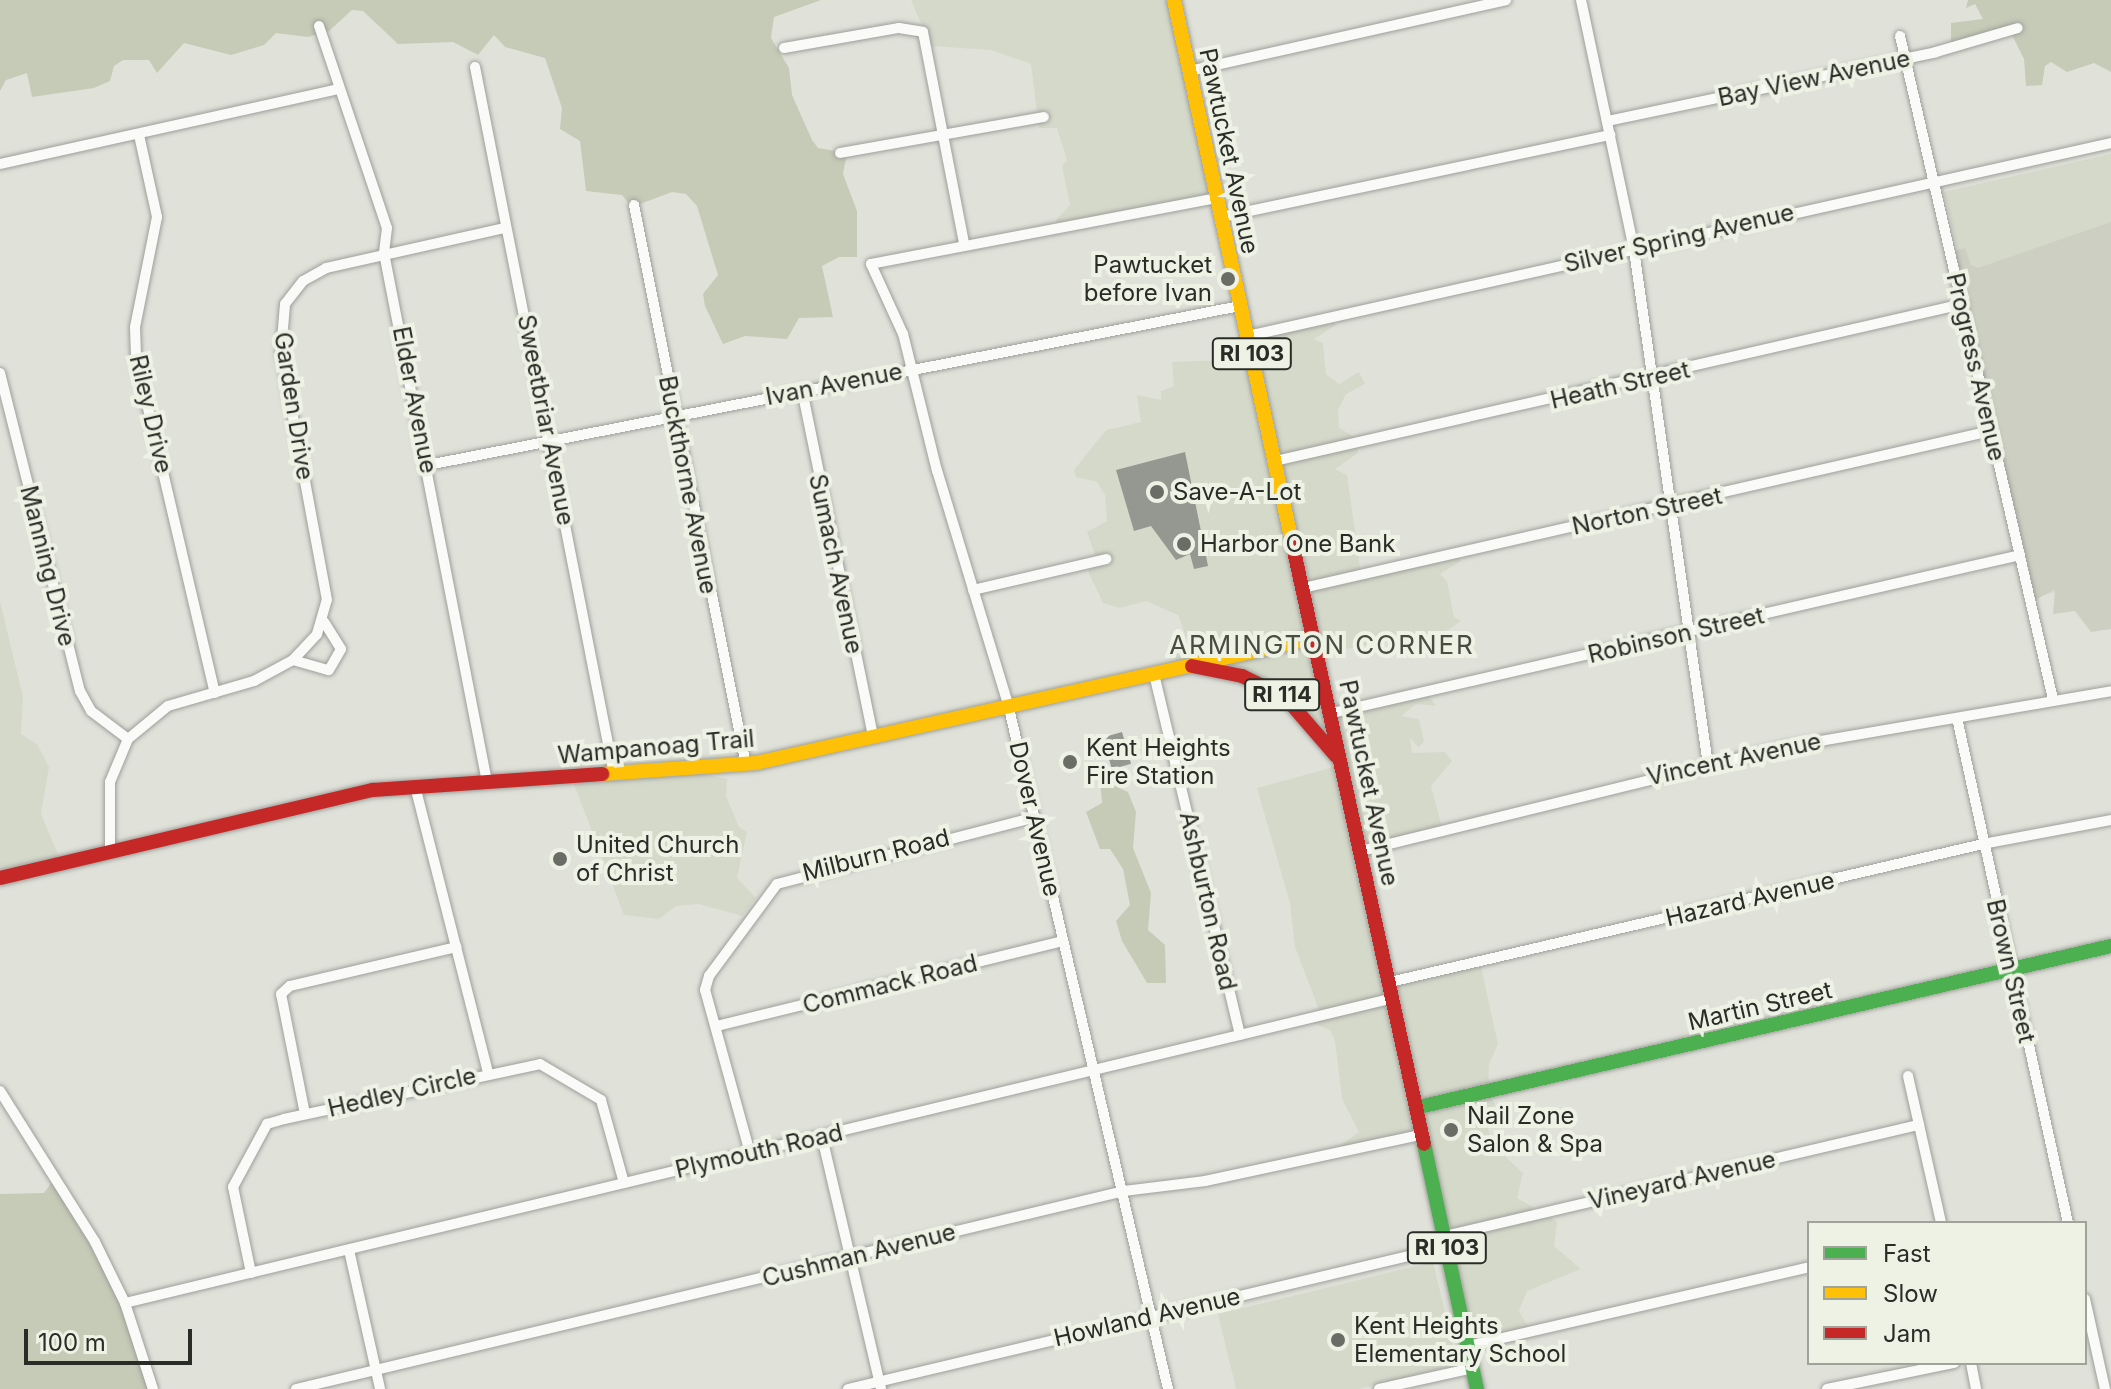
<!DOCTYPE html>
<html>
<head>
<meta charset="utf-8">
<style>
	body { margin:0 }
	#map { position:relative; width:2111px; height:1389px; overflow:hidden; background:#e0e2da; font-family:Inter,sans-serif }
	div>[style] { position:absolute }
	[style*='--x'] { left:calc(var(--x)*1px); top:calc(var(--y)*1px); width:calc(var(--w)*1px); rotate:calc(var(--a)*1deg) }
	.built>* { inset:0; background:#d5d9ca }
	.green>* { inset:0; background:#cccfc2 }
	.forest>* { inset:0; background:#c5cbb7 }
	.building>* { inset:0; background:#959791; transform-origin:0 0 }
	.roads { filter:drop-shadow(0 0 2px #9e9f9a) drop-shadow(0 0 2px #9e9f9a) }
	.street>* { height:10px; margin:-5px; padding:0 5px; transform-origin:5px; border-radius:5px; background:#fafbf9 }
	.fast>* { height:14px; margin:-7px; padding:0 7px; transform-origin:7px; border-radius:7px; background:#4caf50 }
	.slow>* { height:14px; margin:-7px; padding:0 7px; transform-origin:7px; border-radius:7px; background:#ffc107 }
	.jam>* { height:14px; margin:-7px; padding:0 7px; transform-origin:7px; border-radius:7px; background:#c62828 }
	.dots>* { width:22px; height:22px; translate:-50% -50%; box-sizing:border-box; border:4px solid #eef2e5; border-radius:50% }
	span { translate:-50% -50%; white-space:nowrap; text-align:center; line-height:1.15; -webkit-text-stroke:8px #eef2e5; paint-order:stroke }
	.shield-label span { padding:2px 6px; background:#eef2e5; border:2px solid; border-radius:6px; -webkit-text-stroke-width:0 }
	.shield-label { font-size:22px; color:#2a2c27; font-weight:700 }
	.street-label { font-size:24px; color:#2a2c27 }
	.poi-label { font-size:24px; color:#2a2c27 }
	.right { translate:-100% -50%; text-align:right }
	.left { translate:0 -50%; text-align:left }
	.neighbourhood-label { font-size:26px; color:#494c41; letter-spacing:2px }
	.legend { position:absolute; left:1807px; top:1221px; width:280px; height:144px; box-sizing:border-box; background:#eef2e5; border:2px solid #a0a399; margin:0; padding:10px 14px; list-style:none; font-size:24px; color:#2a2c27 }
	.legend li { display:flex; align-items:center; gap:16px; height:40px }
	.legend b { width:40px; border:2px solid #a0a399 }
	.scale { position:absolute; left:24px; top:1329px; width:168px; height:36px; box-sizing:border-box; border:4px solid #2a2c27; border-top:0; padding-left:10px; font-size:24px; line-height:28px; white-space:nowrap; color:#2a2c27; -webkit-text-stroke:6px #eef2e5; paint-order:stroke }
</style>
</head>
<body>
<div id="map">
	<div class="built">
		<i style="clip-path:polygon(911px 0,1175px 0,1218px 195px,1060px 227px,1056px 220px,1070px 205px,1062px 166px,1067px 160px,1057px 128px,1039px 128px,1031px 64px,991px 50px,931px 46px)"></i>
		<i style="clip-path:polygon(2111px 154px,2111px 580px,2039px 596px,1944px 192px)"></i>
		<i style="clip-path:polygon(1331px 317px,1336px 325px,1314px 339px,1323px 343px,1326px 374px,1339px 384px,1359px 372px,1365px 384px,1346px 394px,1338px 410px,1339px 428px,1355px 437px,1358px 453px,1335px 469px,1347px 475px,1361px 574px,1455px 553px,1461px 561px,1440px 574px,1447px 581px,1454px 617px,1461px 621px,1448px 630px,1319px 654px,1334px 714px,1426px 692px,1436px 706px,1416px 704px,1401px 716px,1419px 719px,1424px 742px,1418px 747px,1410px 738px,1412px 753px,1445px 752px,1452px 761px,1431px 786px,1443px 831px,1361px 851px,1391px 983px,1480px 962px,1498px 1044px,1489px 1064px,1488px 1095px,1495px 1104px,1486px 1119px,1492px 1144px,1523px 1173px,1517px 1198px,1533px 1207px,1532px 1214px,1545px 1213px,1557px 1222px,1554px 1246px,1581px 1269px,1527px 1291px,1519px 1311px,1530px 1331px,1470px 1346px,1424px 1135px,1343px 1152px,1339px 1146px,1359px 1132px,1342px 1099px,1335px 1041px,1330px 1030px,1312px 1023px,1319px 1010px,1295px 947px,1290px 903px,1257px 788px,1341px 765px,1283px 693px,1181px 667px,1173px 656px,1188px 642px,1178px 615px,1146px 601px,1119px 608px,1103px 603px,1088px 571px,1097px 561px,1087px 532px,1107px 521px,1105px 495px,1097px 482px,1076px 477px,1074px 470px,1106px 430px,1141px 422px,1137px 395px,1161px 400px,1161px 391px,1174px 386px,1172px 362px,1224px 360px,1243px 352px,1249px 338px)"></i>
		<i style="clip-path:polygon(0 601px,23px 697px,21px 734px,37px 744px,49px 767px,41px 814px,60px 859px,0 870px)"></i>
		<i style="clip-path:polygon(694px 772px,727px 779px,726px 796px,739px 827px,747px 832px,737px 878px,756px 898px,742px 916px,699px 904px,676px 906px,659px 919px,624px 915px,572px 779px)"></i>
		<i style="clip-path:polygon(1433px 1262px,1458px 1365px,1359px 1389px,1236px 1389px,1218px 1314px)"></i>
	</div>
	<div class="green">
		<i style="clip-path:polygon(2111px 222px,2111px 629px,2091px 632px,2075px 611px,2053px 614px,2055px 589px,2032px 602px,1951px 252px,1965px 248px,1971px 265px,1978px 268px)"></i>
	</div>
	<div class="forest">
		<i style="clip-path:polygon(0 0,821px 0,774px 17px,771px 38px,789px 68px,792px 95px,812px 140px,818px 148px,847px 153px,843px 174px,857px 211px,857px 257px,839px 257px,822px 266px,833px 317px,799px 318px,787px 339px,745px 336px,723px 344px,705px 306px,703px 294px,718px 275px,697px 206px,686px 194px,672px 192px,632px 207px,622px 195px,586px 191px,580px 141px,560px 129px,562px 108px,545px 58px,505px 47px,494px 35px,478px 55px,453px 42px,398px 44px,363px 11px,352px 10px,329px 31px,308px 37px,276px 33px,264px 45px,231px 55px,184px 43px,157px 73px,149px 60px,123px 60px,114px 66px,110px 81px,94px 88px,32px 97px,27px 73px,6px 80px,0 91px)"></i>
		<i style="clip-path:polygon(1968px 0,2111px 0,2111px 72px,2094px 63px,2067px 72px,2051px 62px,2045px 66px,2042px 85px,2026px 86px,2024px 59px,2012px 35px,1951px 44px,1951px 23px,1983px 19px,1975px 4px,1966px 8px)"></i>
		<i style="clip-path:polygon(1100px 779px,1128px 792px,1136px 812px,1133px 848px,1151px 893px,1148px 930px,1165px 945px,1166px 983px,1147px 983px,1122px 941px,1116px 921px,1130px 905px,1123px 869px,1110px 849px,1100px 849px,1086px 812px,1102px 803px)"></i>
		<i style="clip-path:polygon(55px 1178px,126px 1299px,154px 1389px,0 1389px,0 1194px,44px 1193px)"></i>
	</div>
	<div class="building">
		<i style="clip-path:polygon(1185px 452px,1208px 566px,1194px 569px,1190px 554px,1176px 560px,1151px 526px,1134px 531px,1116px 470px)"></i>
		<i style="left:1122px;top:732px;width:33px;height:20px;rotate:74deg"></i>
	</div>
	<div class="roads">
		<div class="street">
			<i style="--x:1581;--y:0;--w:256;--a:78"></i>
			<i style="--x:1634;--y:250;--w:520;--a:81.82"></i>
			<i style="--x:319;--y:26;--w:213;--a:71.4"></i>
			<i style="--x:387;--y:228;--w:25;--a:97"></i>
			<i style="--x:384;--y:253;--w:539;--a:78.98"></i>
			<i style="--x:1900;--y:36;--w:680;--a:77.01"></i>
			<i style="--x:784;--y:48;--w:117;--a:-9.9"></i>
			<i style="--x:899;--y:28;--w:24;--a:9"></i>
			<i style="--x:923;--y:32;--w:215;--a:79"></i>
			<i style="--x:475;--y:67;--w:721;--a:78.88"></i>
			<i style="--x:1189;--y:71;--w:325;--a:-12.6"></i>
			<i style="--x:1607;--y:121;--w:336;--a:-11.8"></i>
			<i style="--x:1936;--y:52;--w:85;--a:-16.3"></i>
			<i style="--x:139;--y:135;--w:84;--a:77.6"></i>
			<i style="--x:157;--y:217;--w:112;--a:101.3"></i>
			<i style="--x:135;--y:327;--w:30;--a:88"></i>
			<i style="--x:136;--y:357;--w:345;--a:76.8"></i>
			<i style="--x:840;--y:153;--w:207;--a:-10"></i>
			<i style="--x:0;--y:164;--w:347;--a:-12.5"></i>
			<i style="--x:634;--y:205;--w:571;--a:78.69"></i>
			<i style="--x:1221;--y:217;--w:398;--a:-11.9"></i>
			<i style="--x:1248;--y:336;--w:884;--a:-12.61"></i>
			<i style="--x:0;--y:373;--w:328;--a:75.9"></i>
			<i style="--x:80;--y:691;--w:23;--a:61"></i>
			<i style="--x:91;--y:711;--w:46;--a:37.1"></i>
			<i style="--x:802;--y:390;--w:353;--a:78.4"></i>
			<i style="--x:1275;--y:461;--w:706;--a:-12.85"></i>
			<i style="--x:428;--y:465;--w:827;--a:-11.08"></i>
			<i style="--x:1303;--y:588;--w:705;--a:-12.87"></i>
			<i style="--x:973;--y:590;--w:137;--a:-13.1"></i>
			<i style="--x:293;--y:660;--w:35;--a:-47"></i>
			<i style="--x:317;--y:634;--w:35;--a:-74"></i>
			<i style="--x:327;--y:600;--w:252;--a:-100.5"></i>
			<i style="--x:281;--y:352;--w:48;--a:-85.2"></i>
			<i style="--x:285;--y:304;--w:29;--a:-52"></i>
			<i style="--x:303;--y:281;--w:26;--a:-29"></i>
			<i style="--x:326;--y:268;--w:183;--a:-12.6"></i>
			<i style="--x:1154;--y:674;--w:371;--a:76.6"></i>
			<i style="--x:1332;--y:713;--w:706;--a:-12.93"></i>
			<i style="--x:1957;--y:718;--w:517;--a:77.6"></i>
			<i style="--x:415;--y:786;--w:295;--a:75.7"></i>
			<i style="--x:1361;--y:851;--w:437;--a:-13.8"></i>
			<i style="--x:1785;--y:747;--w:331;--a:-9.7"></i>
			<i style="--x:110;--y:852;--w:70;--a:-90"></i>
			<i style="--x:110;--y:782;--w:47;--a:-67.3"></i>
			<i style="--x:128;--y:739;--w:52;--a:-39.5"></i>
			<i style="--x:168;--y:706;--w:90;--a:-16.2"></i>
			<i style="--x:254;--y:681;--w:44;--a:-28.3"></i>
			<i style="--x:293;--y:660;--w:37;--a:16"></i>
			<i style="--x:329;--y:670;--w:24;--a:-60"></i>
			<i style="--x:341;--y:649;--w:32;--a:-122"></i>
			<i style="--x:1390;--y:982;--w:609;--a:-13.1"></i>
			<i style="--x:1983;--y:844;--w:130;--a:-10.6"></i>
			<i style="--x:717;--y:1026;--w:356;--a:-13.8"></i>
			<i style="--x:1908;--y:1076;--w:151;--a:77.3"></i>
			<i style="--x:0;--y:1091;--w:178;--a:57.8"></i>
			<i style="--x:95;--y:1242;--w:68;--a:63.8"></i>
			<i style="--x:125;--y:1303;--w:90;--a:72"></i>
			<i style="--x:305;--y:1114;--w:122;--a:-101.3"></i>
			<i style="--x:281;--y:994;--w:12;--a:-42"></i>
			<i style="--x:290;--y:986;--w:171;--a:-13.2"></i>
			<i style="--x:822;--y:1137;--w:259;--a:76.8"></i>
			<i style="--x:750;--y:1153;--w:169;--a:-105.4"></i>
			<i style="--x:705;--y:990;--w:15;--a:-74"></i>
			<i style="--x:709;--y:976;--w:114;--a:-53.5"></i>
			<i style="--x:777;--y:884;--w:264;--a:-14.5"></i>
			<i style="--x:1445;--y:1236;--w:487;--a:-13.2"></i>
			<i style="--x:349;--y:1250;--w:142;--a:77.4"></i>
			<i style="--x:251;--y:1273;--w:88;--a:-101.8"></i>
			<i style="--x:233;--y:1187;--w:72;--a:-61.6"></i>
			<i style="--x:267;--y:1124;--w:18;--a:-16"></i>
			<i style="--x:284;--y:1119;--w:262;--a:-12.1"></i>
			<i style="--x:540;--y:1064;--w:71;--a:30.5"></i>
			<i style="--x:601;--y:1100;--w:86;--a:74.5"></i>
			<i style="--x:2085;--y:1299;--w:92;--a:77.5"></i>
			<i style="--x:125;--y:1303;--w:1304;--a:-13.52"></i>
			<i style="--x:1468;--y:1346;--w:350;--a:-13"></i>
			<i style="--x:1971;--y:1363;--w:26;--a:79"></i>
			<i style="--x:296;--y:1389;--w:851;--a:-13.45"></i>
			<i style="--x:1124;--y:1191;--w:82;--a:-7"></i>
			<i style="--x:1205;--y:1181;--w:224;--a:-12.1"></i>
			<i style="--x:848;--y:1389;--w:616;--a:-13.34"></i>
			<i style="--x:1168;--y:1389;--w:703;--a:-103.15"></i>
			<i style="--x:1008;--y:704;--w:244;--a:-106.9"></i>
			<i style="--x:937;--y:471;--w:141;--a:-103.9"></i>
			<i style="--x:903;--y:334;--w:77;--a:-114.6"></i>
			<i style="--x:871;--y:264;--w:353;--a:-10.8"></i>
			<i style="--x:1379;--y:1389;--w:96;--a:-12.6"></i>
			<i style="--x:1827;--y:1389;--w:130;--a:-11.6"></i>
		</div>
		<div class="fast">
			<i style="--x:1419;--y:1107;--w:710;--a:-13.1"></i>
			<i style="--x:1424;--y:1144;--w:251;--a:77.8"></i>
		</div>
		<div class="slow">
			<i style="--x:1174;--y:0;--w:555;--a:77.72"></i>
			<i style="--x:602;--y:774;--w:154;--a:-4.1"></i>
			<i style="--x:756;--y:763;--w:571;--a:-12.65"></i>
		</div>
		<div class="jam">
			<i style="--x:1292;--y:542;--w:616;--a:77.63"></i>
			<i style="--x:1192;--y:666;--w:51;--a:11.3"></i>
			<i style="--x:1242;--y:676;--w:48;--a:26"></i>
			<i style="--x:1285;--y:697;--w:78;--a:49.2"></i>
			<i style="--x:0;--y:878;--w:383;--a:-13.3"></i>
			<i style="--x:373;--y:790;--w:230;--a:-4"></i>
		</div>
	</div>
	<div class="dots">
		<i style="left:1228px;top:279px;background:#6a6c66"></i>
		<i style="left:1157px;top:492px;background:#6a6c66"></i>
		<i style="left:1184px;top:544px;background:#6a6c66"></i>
		<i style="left:1070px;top:762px;background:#6a6c66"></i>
		<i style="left:560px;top:859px;background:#6a6c66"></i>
		<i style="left:1451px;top:1130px;background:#6a6c66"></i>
		<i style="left:1338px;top:1340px;background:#6a6c66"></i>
	</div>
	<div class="shield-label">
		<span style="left:1252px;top:354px">RI 103</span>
		<span style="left:1282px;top:695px">RI 114</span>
		<span style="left:1447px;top:1248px">RI 103</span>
	</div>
	<div class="street-label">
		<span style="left:1814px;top:78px;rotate:-12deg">Bay View Avenue</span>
		<span style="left:1229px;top:151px;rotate:78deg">Pawtucket Avenue</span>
		<span style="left:1679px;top:238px;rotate:-13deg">Silver Spring Avenue</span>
		<span style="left:1976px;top:367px;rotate:77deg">Progress Avenue</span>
		<span style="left:834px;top:384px;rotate:-11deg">Ivan Avenue</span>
		<span style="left:1620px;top:385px;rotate:-13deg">Heath Street</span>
		<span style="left:415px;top:400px;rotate:79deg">Elder Avenue</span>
		<span style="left:294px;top:406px;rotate:81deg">Garden Drive</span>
		<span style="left:151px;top:414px;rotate:77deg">Riley Drive</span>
		<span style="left:546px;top:420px;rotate:79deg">Sweetbriar Avenue</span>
		<span style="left:688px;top:485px;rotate:79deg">Buckthorne Avenue</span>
		<span style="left:1647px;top:511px;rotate:-12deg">Norton Street</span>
		<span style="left:836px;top:564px;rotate:78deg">Sumach Avenue</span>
		<span style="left:48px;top:566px;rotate:76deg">Manning Drive</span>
		<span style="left:1676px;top:635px;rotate:-13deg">Robinson Street</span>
		<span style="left:656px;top:747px;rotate:-5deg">Wampanoag Trail</span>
		<span style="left:1734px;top:759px;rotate:-12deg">Vincent Avenue</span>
		<span style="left:1369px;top:783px;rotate:78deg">Pawtucket Avenue</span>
		<span style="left:1035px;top:819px;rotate:77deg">Dover Avenue</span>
		<span style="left:876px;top:855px;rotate:-14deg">Milburn Road</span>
		<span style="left:1750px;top:899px;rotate:-13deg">Hazard Avenue</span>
		<span style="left:1208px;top:901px;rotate:77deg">Ashburton Road</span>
		<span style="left:2011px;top:971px;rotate:77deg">Brown Street</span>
		<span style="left:890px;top:984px;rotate:-14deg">Commack Road</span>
		<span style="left:1760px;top:1006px;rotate:-13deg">Martin Street</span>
		<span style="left:402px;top:1092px;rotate:-13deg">Hedley Circle</span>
		<span style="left:759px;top:1151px;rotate:-13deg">Plymouth Road</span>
		<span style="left:1682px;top:1180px;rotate:-13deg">Vineyard Avenue</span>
		<span style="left:859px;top:1255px;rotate:-14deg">Cushman Avenue</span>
		<span style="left:1147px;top:1317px;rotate:-13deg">Howland Avenue</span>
	</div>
	<div class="poi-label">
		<span class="right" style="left:1212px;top:279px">Pawtucket<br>before Ivan</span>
		<span class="left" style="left:1173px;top:492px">Save-A-Lot</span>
		<span class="left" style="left:1200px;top:544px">Harbor One Bank</span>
		<span class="left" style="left:1086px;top:762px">Kent Heights<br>Fire Station</span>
		<span class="left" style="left:576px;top:859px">United Church<br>of Christ</span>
		<span class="left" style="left:1467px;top:1130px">Nail Zone<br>Salon &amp; Spa</span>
		<span class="left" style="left:1354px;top:1340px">Kent Heights<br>Elementary School</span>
	</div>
	<div class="neighbourhood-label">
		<span style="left:1322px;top:645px">ARMINGTON CORNER</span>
	</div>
	<ul class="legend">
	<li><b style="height:10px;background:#4caf50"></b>Fast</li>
	<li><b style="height:10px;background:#ffc107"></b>Slow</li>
	<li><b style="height:10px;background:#c62828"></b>Jam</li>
	</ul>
	<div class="scale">100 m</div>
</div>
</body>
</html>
